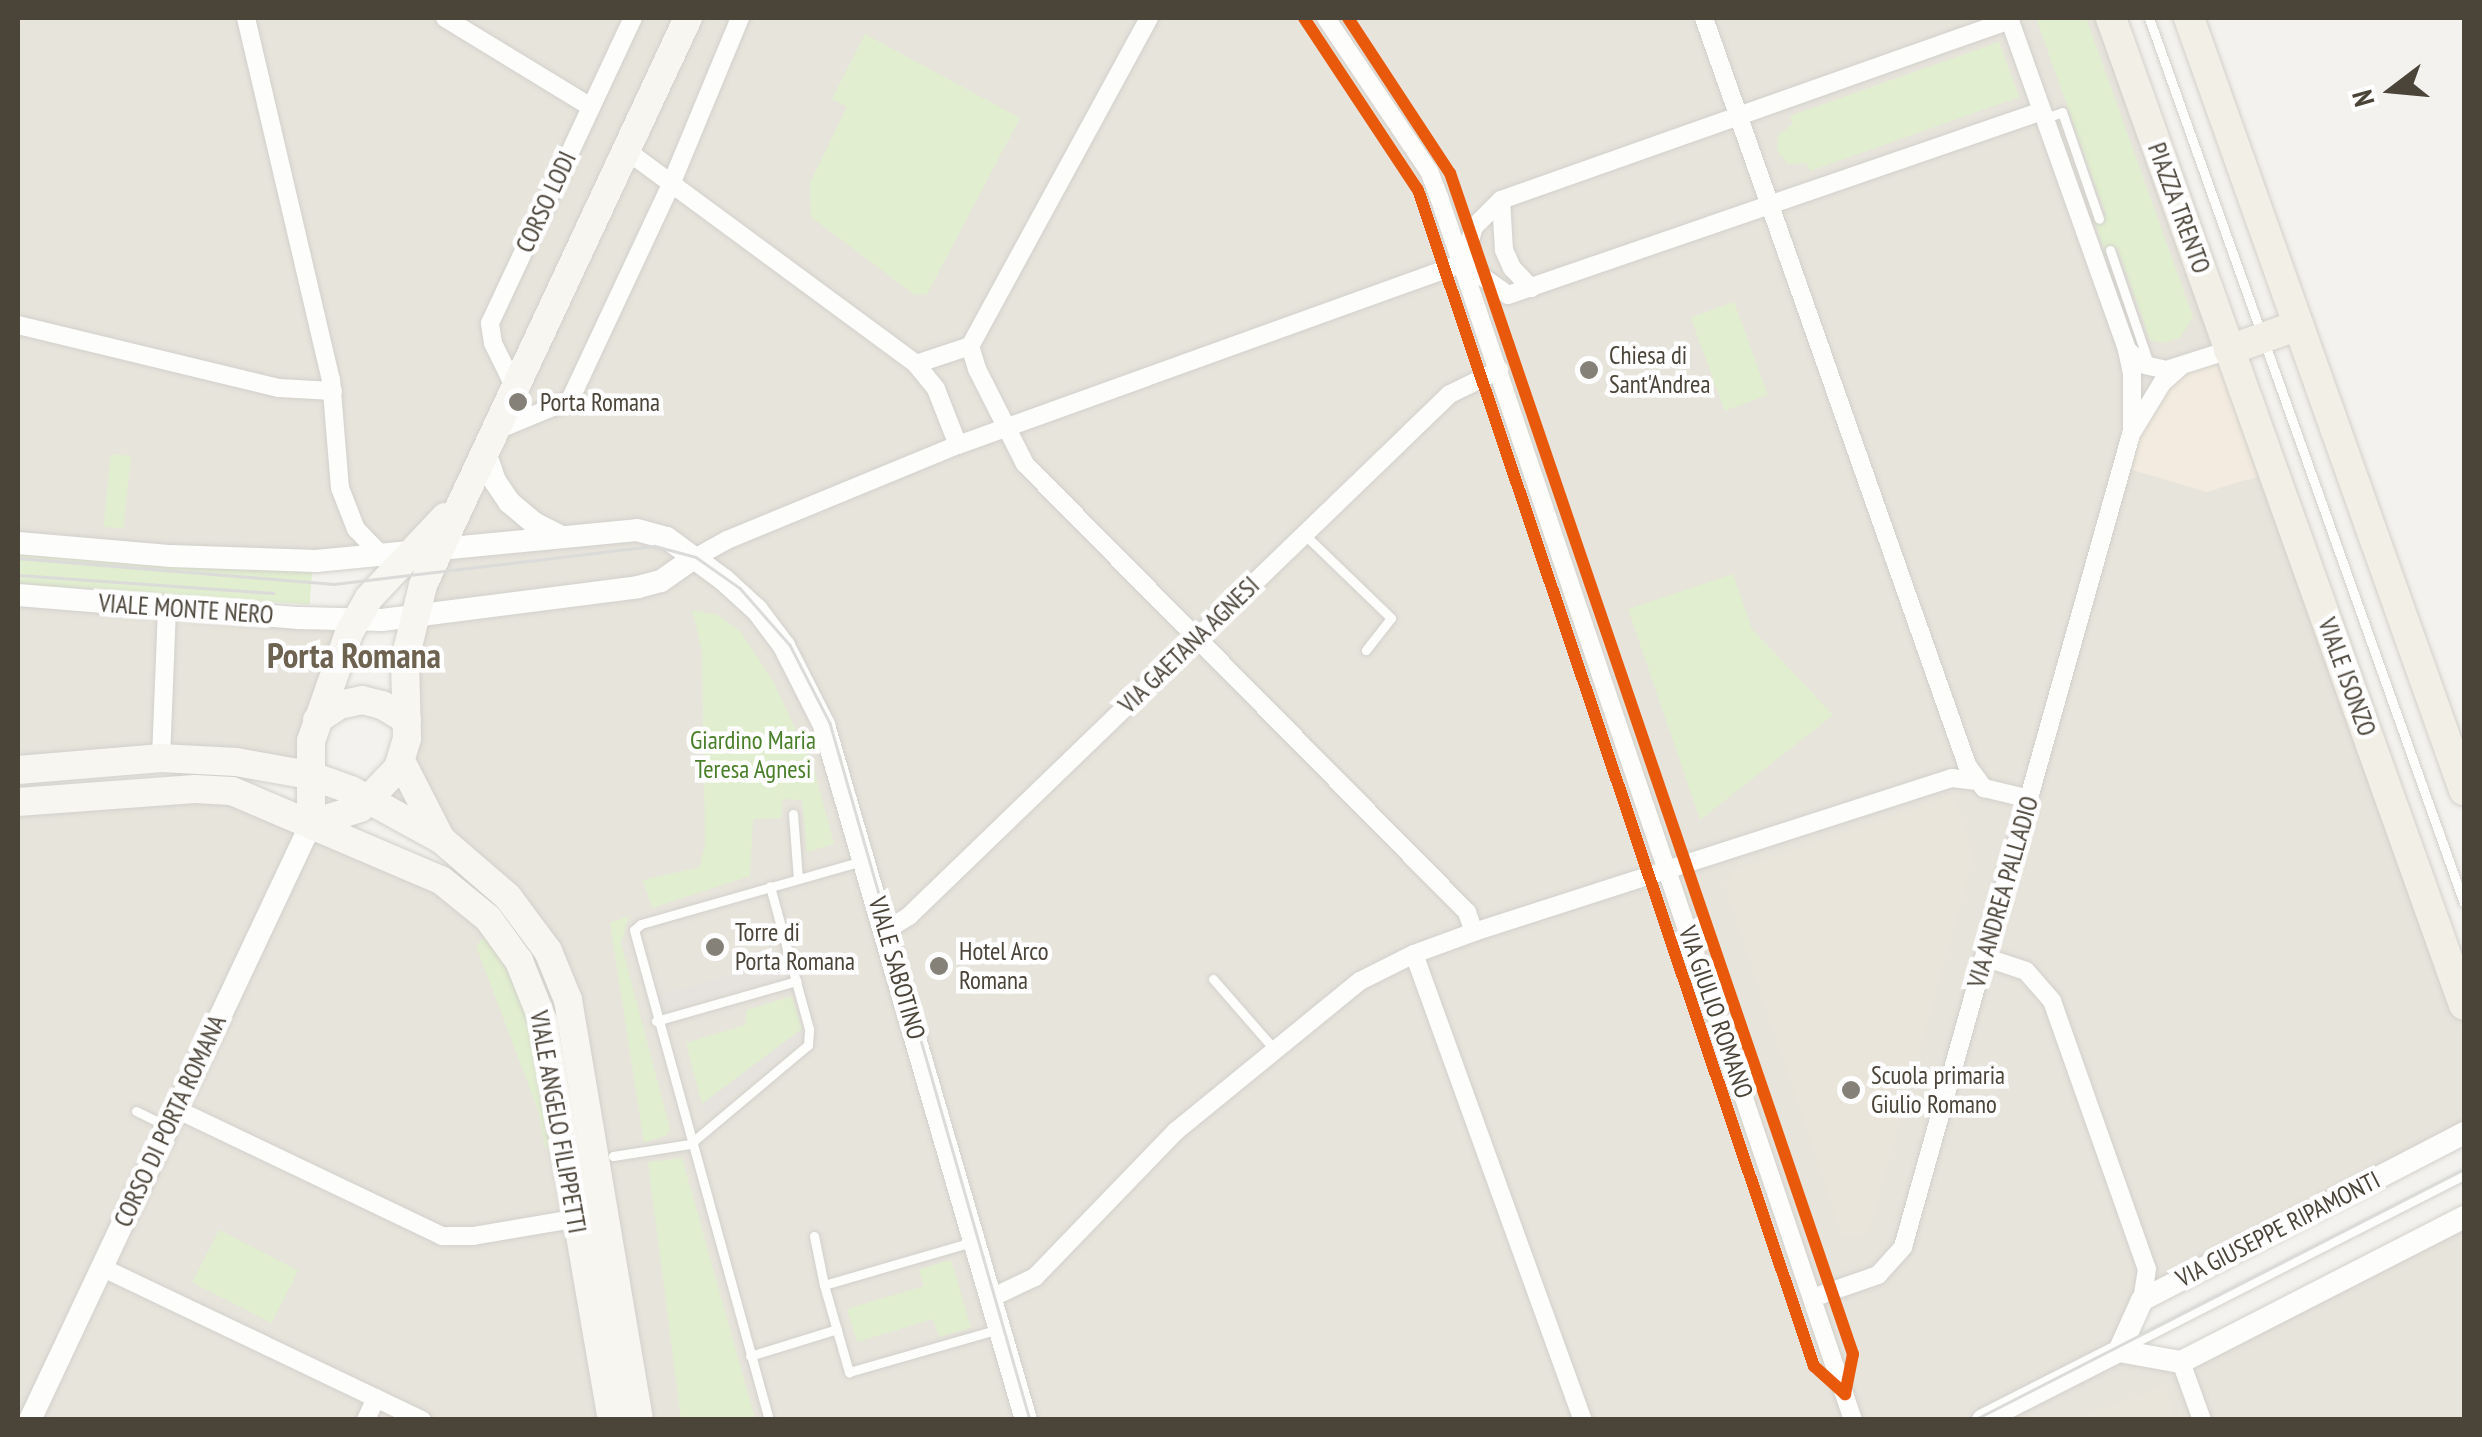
<!DOCTYPE html>
<html>
<head>
<meta charset="utf-8">
<style>
	body { margin:0 }
	#map { position:relative; width:2482px; height:1437px; overflow:hidden; background:#f4f2ee; font-family:"PT Sans Narrow",sans-serif }
	div>[style] { position:absolute }
	[style*='--x'] { left:calc(var(--x)*1px); top:calc(var(--y)*1px); width:calc(var(--w)*1px); rotate:calc(var(--a)*1deg) }
	.residential>* { inset:0; background:#e7e4dc }
	.commercial>* { inset:0; background:#f3ebdf }
	.education>* { inset:0; background:#eae5da }
	.green>* { inset:0; background:#e1eecf; transform-origin:0 0 }
	.parking>* { inset:0; background:#e6e3df; transform-origin:0 0 }
	.roads { filter:drop-shadow(0 0 2px #d2d0cb) drop-shadow(0 0 2px #d2d0cb) }
	.service>* { height:9px; margin:-4.5px; padding:0 4.5px; transform-origin:4.5px; border-radius:4.5px; background:#fdfdfc }
	.minor>* { height:18px; margin:-9px; padding:0 9px; transform-origin:9px; border-radius:9px; background:#fdfdfc }
	.tertiary>* { height:22px; margin:-11px; padding:0 11px; transform-origin:11px; border-radius:11px; background:#fdfdfc }
	.secondary>* { height:28px; margin:-14px; padding:0 14px; transform-origin:14px; border-radius:14px; background:#f7f6f1 }
	.primary>* { height:30px; margin:-15px; padding:0 15px; transform-origin:15px; border-radius:15px; background:#f2efe6 }
	.tram>* { height:2.5px; margin:-1.25px; padding:0 1.25px; transform-origin:1.25px; border-radius:1.25px; background:#dbdbda }
	.cycleway>* { height:12px; margin:-6px; padding:0 6px; transform-origin:6px; border-radius:6px; background:#e8590c }
	.dots>* { width:28px; height:28px; translate:-50% -50%; box-sizing:border-box; border:5px solid #fff; border-radius:50% }
	span { translate:-50% -50%; white-space:nowrap; text-align:center; line-height:1.15; -webkit-text-stroke:9px #fff; paint-order:stroke }
	.street-label { font-size:25px; color:#4b4439 }
	.poi-label { font-size:25px; color:#4b4439 }
	.left { translate:0 -50%; text-align:left }
	.park-label { font-size:25px; color:#4a7f2a }
	.district-label { font-size:35px; color:#6e6250; font-weight:700 }
	.frame { position:absolute; inset:0; border:20px solid #4b4439; pointer-events:none }
	.north { position:absolute; left:2342px; top:40px; width:100px; height:100px; -webkit-text-stroke:8px #fff; paint-order:stroke; rotate:254deg; font-size:28px; font-weight:700; line-height:40px; text-align:center; color:#4b4439 }
	.north::after { content:''; display:block; margin:auto; width:35px; height:45px; background:#4b4439; clip-path:polygon(50% 0,100% 100%,50% 72%,0 100%) }
</style>
</head>
<body>
<div id="map">
	<div class="residential">
		<i style="clip-path:polygon(18px 18px,687px 18px,492px 448px,410px 552px,317px 559px,18px 541px)"></i>
		<i style="clip-path:polygon(692px 18px,2108px 18px,2228px 352px,2247px 480px,2271px 472px,2464px 1011px,2464px 1131px,2155px 1290px,2133px 1336px,1971px 1419px,642px 1419px,560px 964px,381px 795px,388px 786px,407px 648px)"></i>
		<i style="clip-path:polygon(18px 600px,348px 624px,305px 771px,18px 766px)"></i>
		<i style="clip-path:polygon(202px 791px,315px 827px,34px 1419px,18px 1420px,18px 804px)"></i>
		<i style="clip-path:polygon(318px 829px,440px 883px,521px 976px,606px 1419px,39px 1420px)"></i>
		<i style="clip-path:polygon(2464px 1222px,2464px 1419px,1993px 1420px,2121px 1357px,2181px 1367px)"></i>
	</div>
	<div class="commercial">
		<i style="clip-path:polygon(2228px 352px,2271px 472px,2207px 492px,2126px 468px,2135px 436px,2182px 370px)"></i>
	</div>
	<div class="education">
		<i style="clip-path:polygon(1954px 795px,1970px 845px,1970px 870px,1868px 1234px,1842px 1235px,1725px 886px,1733px 871px)"></i>
		<i style="clip-path:polygon(2164px 1387px,2176px 1419px,2070px 1419px,2110px 1406px)"></i>
	</div>
	<div class="green">
		<i style="clip-path:polygon(2036px 18px,2086px 18px,2193px 317px,2180px 338px,2162px 343px,2150px 340px,2118px 248px,2105px 252px,2094px 220px,2106px 215px)"></i>
		<i style="clip-path:polygon(865px 34px,1020px 118px,927px 294px,915px 295px,811px 217px,810px 183px,847px 107px,832px 99px)"></i>
		<i style="clip-path:polygon(1999px 42px,2019px 97px,1810px 171px,1806px 163px,1788px 164px,1777px 151px,1778px 135px,1793px 124px,1790px 116px)"></i>
		<i style="left:1734px;top:302px;width:99px;height:46px;rotate:70deg"></i>
		<i style="left:111px;top:454px;width:20px;height:73px;rotate:6deg"></i>
		<i style="left:18px;top:548px;width:295px;height:36px;rotate:4deg"></i>
		<i style="clip-path:polygon(1733px 574px,1752px 629px,1833px 715px,1700px 820px,1628px 609px)"></i>
		<i style="clip-path:polygon(692px 610px,718px 615px,740px 631px,773px 681px,814px 769px,834px 844px,807px 852px,802px 800px,783px 799px,781px 818px,753px 819px,750px 876px,652px 908px,643px 880px,700px 867px,705px 844px,702px 650px)"></i>
		<i style="clip-path:polygon(629px 916px,621px 943px,670px 1129px,667px 1135px,644px 1143px,610px 923px)"></i>
		<i style="clip-path:polygon(484px 937px,517px 984px,533px 1030px,551px 1146px,545px 1148px,538px 1110px,476px 946px)"></i>
		<i style="clip-path:polygon(792px 996px,802px 1029px,702px 1104px,686px 1043px,745px 1025px,747px 1010px)"></i>
		<i style="clip-path:polygon(682px 1158px,745px 1383px,755px 1419px,681px 1419px,648px 1162px)"></i>
		<i style="left:219px;top:1230px;width:89px;height:59px;rotate:27deg"></i>
		<i style="clip-path:polygon(951px 1260px,971px 1328px,939px 1337px,933px 1319px,857px 1342px,847px 1309px,924px 1286px,919px 1269px)"></i>
	</div>
	<div class="parking">
		<i style="left:778px;top:963px;width:16px;height:125px;rotate:75deg"></i>
		<i style="clip-path:polygon(802px 1029px,806px 1037px,706px 1116px,702px 1104px)"></i>
	</div>
	<div class="roads">
		<div class="service">
			<i style="--x:2149;--y:18;--w:939;--a:70.41"></i>
			<i style="--x:2045;--y:118;--w:18;--a:-19"></i>
			<i style="--x:2062;--y:112;--w:113;--a:70.9"></i>
			<i style="--x:2110;--y:250;--w:117;--a:71.1"></i>
			<i style="--x:1304;--y:534;--w:121;--a:44"></i>
			<i style="--x:1391;--y:618;--w:41;--a:128"></i>
			<i style="--x:793;--y:814;--w:65;--a:85.6"></i>
			<i style="--x:1213;--y:979;--w:93;--a:48.9"></i>
			<i style="--x:656;--y:1021;--w:146;--a:-15.9"></i>
			<i style="--x:136;--y:1111;--w:32;--a:26"></i>
			<i style="--x:613;--y:1156;--w:78;--a:-8.9"></i>
			<i style="--x:690;--y:1144;--w:154;--a:-40"></i>
			<i style="--x:808;--y:1045;--w:16;--a:-86"></i>
			<i style="--x:809;--y:1029;--w:148;--a:-105.3"></i>
			<i style="--x:814;--y:1236;--w:50;--a:78.5"></i>
			<i style="--x:972;--y:1242;--w:154;--a:163.8"></i>
			<i style="--x:824;--y:1285;--w:91;--a:74"></i>
			<i style="--x:849;--y:1372;--w:156;--a:-16"></i>
			<i style="--x:2126;--y:1347;--w:379;--a:-27"></i>
			<i style="--x:750;--y:1356;--w:91;--a:-17.2"></i>
			<i style="--x:769;--y:1420;--w:508;--a:-105.4"></i>
			<i style="--x:634;--y:930;--w:9;--a:-41"></i>
			<i style="--x:641;--y:924;--w:230;--a:-15.9"></i>
		</div>
		<div class="minor">
			<i style="--x:246;--y:18;--w:371;--a:76.8"></i>
			<i style="--x:331;--y:379;--w:109;--a:85.3"></i>
			<i style="--x:340;--y:488;--w:44;--a:68.7"></i>
			<i style="--x:356;--y:529;--w:37;--a:46"></i>
			<i style="--x:445;--y:18;--w:171;--a:31.4"></i>
			<i style="--x:1149;--y:18;--w:374;--a:118.6"></i>
			<i style="--x:970;--y:346;--w:24;--a:73"></i>
			<i style="--x:977;--y:369;--w:106;--a:63.2"></i>
			<i style="--x:1025;--y:464;--w:629;--a:45.39"></i>
			<i style="--x:1467;--y:912;--w:21;--a:71"></i>
			<i style="--x:1326;--y:18;--w:184;--a:56.1"></i>
			<i style="--x:1429;--y:171;--w:28;--a:69"></i>
			<i style="--x:1439;--y:197;--w:1291;--a:71.3"></i>
			<i style="--x:1704;--y:18;--w:792;--a:70.6"></i>
			<i style="--x:1967;--y:765;--w:29;--a:54"></i>
			<i style="--x:1984;--y:788;--w:47;--a:13.4"></i>
			<i style="--x:2009;--y:18;--w:352;--a:70.4"></i>
			<i style="--x:2127;--y:350;--w:24;--a:78"></i>
			<i style="--x:2132;--y:373;--w:58;--a:90"></i>
			<i style="--x:626;--y:150;--w:360;--a:36.4"></i>
			<i style="--x:916;--y:364;--w:32;--a:51"></i>
			<i style="--x:936;--y:389;--w:60;--a:68.6"></i>
			<i style="--x:1501;--y:200;--w:50;--a:86.6"></i>
			<i style="--x:1504;--y:250;--w:20;--a:66"></i>
			<i style="--x:1512;--y:268;--w:28;--a:46"></i>
			<i style="--x:1463;--y:263;--w:55;--a:35.4"></i>
			<i style="--x:1508;--y:295;--w:565;--a:-19.01"></i>
			<i style="--x:1463;--y:263;--w:38;--a:-73"></i>
			<i style="--x:1474;--y:227;--w:38;--a:-45"></i>
			<i style="--x:1501;--y:200;--w:540;--a:-19.48"></i>
			<i style="--x:18;--y:325;--w:268;--a:13.6"></i>
			<i style="--x:279;--y:388;--w:54;--a:3.2"></i>
			<i style="--x:2127;--y:350;--w:23;--a:40"></i>
			<i style="--x:2145;--y:365;--w:22;--a:13"></i>
			<i style="--x:2166;--y:370;--w:66;--a:-17.6"></i>
			<i style="--x:916;--y:364;--w:57;--a:-18.4"></i>
			<i style="--x:515;--y:388;--w:50;--a:-116.1"></i>
			<i style="--x:493;--y:343;--w:20;--a:-99"></i>
			<i style="--x:490;--y:323;--w:337;--a:-64.9"></i>
			<i style="--x:495;--y:431;--w:81;--a:-22.5"></i>
			<i style="--x:570;--y:400;--w:241;--a:-64.9"></i>
			<i style="--x:672;--y:182;--w:178;--a:-67.5"></i>
			<i style="--x:691;--y:560;--w:41;--a:-29.1"></i>
			<i style="--x:727;--y:540;--w:250;--a:-22.4"></i>
			<i style="--x:958;--y:445;--w:537;--a:-19.82"></i>
			<i style="--x:161;--y:758;--w:149;--a:-87.7"></i>
			<i style="--x:886;--y:930;--w:27;--a:-31"></i>
			<i style="--x:909;--y:916;--w:752;--a:-43.98"></i>
			<i style="--x:1450;--y:394;--w:55;--a:-26.1"></i>
			<i style="--x:1414;--y:954;--w:496;--a:70.1"></i>
			<i style="--x:1984;--y:957;--w:44;--a:18.4"></i>
			<i style="--x:2026;--y:971;--w:40;--a:49"></i>
			<i style="--x:2052;--y:1001;--w:284;--a:70.5"></i>
			<i style="--x:2147;--y:1269;--w:31;--a:99"></i>
			<i style="--x:176;--y:1109;--w:295;--a:25.5"></i>
			<i style="--x:442;--y:1236;--w:31;--a:0"></i>
			<i style="--x:473;--y:1236;--w:114;--a:-9.6"></i>
			<i style="--x:101;--y:1267;--w:356;--a:25.5"></i>
			<i style="--x:991;--y:1298;--w:49;--a:-25.5"></i>
			<i style="--x:1035;--y:1277;--w:203;--a:-46"></i>
			<i style="--x:1176;--y:1131;--w:237;--a:-39.2"></i>
			<i style="--x:1360;--y:981;--w:60;--a:-26.6"></i>
			<i style="--x:1414;--y:954;--w:64;--a:-20.1"></i>
			<i style="--x:1474;--y:932;--w:502;--a:-17.86"></i>
			<i style="--x:1952;--y:778;--w:24;--a:7"></i>
			<i style="--x:1812;--y:1298;--w:70;--a:-19.2"></i>
			<i style="--x:1878;--y:1275;--w:38;--a:-48"></i>
			<i style="--x:1903;--y:1247;--w:844;--a:-74.33"></i>
			<i style="--x:2131;--y:434;--w:60;--a:-58.7"></i>
			<i style="--x:2162;--y:383;--w:24;--a:-42"></i>
			<i style="--x:2181;--y:1362;--w:62;--a:70.1"></i>
			<i style="--x:366;--y:1420;--w:24;--a:-66"></i>
		</div>
		<div class="tertiary">
			<i style="--x:486;--y:455;--w:28;--a:71"></i>
			<i style="--x:495;--y:481;--w:25;--a:56"></i>
			<i style="--x:509;--y:502;--w:33;--a:40"></i>
			<i style="--x:534;--y:523;--w:31;--a:27"></i>
			<i style="--x:18;--y:543;--w:154;--a:4.9"></i>
			<i style="--x:171;--y:556;--w:145;--a:2"></i>
			<i style="--x:316;--y:561;--w:322;--a:-5.5"></i>
			<i style="--x:637;--y:530;--w:31;--a:15"></i>
			<i style="--x:667;--y:538;--w:71;--a:36.4"></i>
			<i style="--x:724;--y:580;--w:45;--a:42.3"></i>
			<i style="--x:757;--y:610;--w:45;--a:53.1"></i>
			<i style="--x:784;--y:646;--w:89;--a:63.1"></i>
			<i style="--x:824;--y:725;--w:724;--a:73.79"></i>
			<i style="--x:18;--y:595;--w:282;--a:4.7"></i>
			<i style="--x:299;--y:618;--w:83;--a:1.4"></i>
			<i style="--x:382;--y:620;--w:258;--a:-7.3"></i>
			<i style="--x:638;--y:587;--w:24;--a:-15"></i>
			<i style="--x:661;--y:581;--w:37;--a:-35"></i>
			<i style="--x:2119;--y:1351;--w:56;--a:-65.7"></i>
			<i style="--x:2142;--y:1300;--w:363;--a:-27.4"></i>
			<i style="--x:30;--y:1420;--w:659;--a:-64.76"></i>
			<i style="--x:1983;--y:1420;--w:153;--a:-26.9"></i>
			<i style="--x:2119;--y:1351;--w:63;--a:10.1"></i>
			<i style="--x:2181;--y:1362;--w:318;--a:-27.1"></i>
		</div>
		<div class="secondary">
			<i style="--x:317;--y:720;--w:27;--a:-34"></i>
			<i style="--x:339;--y:705;--w:24;--a:-12"></i>
			<i style="--x:362;--y:700;--w:21;--a:14"></i>
			<i style="--x:382;--y:705;--w:29;--a:31"></i>
			<i style="--x:401;--y:761;--w:88;--a:62.9"></i>
			<i style="--x:18;--y:770;--w:144;--a:-4.8"></i>
			<i style="--x:161;--y:758;--w:75;--a:3.1"></i>
			<i style="--x:236;--y:762;--w:74;--a:10.1"></i>
			<i style="--x:309;--y:775;--w:45;--a:19.7"></i>
			<i style="--x:351;--y:790;--w:104;--a:28.8"></i>
			<i style="--x:442;--y:840;--w:87;--a:40.8"></i>
			<i style="--x:508;--y:897;--w:67;--a:53.5"></i>
			<i style="--x:548;--y:951;--w:53;--a:67.8"></i>
			<i style="--x:568;--y:1000;--w:426;--a:80.4"></i>
			<i style="--x:18;--y:802;--w:177;--a:-4.2"></i>
			<i style="--x:195;--y:789;--w:37;--a:3"></i>
			<i style="--x:232;--y:791;--w:227;--a:23.1"></i>
			<i style="--x:441;--y:880;--w:60;--a:39"></i>
			<i style="--x:488;--y:918;--w:53;--a:54.2"></i>
			<i style="--x:519;--y:961;--w:65;--a:68.2"></i>
			<i style="--x:543;--y:1021;--w:405;--a:80.2"></i>
			<i style="--x:311;--y:824;--w:52;--a:-18.1"></i>
			<i style="--x:360;--y:808;--w:55;--a:-46.5"></i>
			<i style="--x:398;--y:768;--w:31;--a:-73"></i>
			<i style="--x:407;--y:738;--w:79;--a:-91.5"></i>
			<i style="--x:405;--y:659;--w:76;--a:-76.3"></i>
			<i style="--x:423;--y:585;--w:626;--a:-64.95"></i>
			<i style="--x:311;--y:824;--w:83;--a:-90"></i>
			<i style="--x:311;--y:741;--w:114;--a:-70.6"></i>
			<i style="--x:349;--y:633;--w:40;--a:-60.3"></i>
			<i style="--x:369;--y:598;--w:111;--a:-46.8"></i>
		</div>
		<div class="primary">
			<i style="--x:2111;--y:18;--w:1048;--a:70.32"></i>
			<i style="--x:2189;--y:18;--w:820;--a:70.39"></i>
			<i style="--x:2229;--y:350;--w:74;--a:-19.7"></i>
		</div>
	</div>
	<div class="tram">
		<i style="--x:18;--y:558;--w:317;--a:4.7"></i>
		<i style="--x:334;--y:584;--w:323;--a:-6.8"></i>
		<i style="--x:655;--y:546;--w:42;--a:15"></i>
		<i style="--x:696;--y:557;--w:54;--a:35.2"></i>
		<i style="--x:740;--y:588;--w:76;--a:48.7"></i>
		<i style="--x:790;--y:645;--w:88;--a:62.9"></i>
		<i style="--x:830;--y:723;--w:725;--a:73.99"></i>
		<i style="--x:18;--y:575;--w:256;--a:4"></i>
		<i style="--x:1974;--y:1420;--w:551;--a:-27.12"></i>
	</div>
	<div class="cycleway">
		<i style="--x:1304;--y:18;--w:206;--a:56.5"></i>
		<i style="--x:1418;--y:190;--w:1241;--a:71.39"></i>
		<i style="--x:1814;--y:1366;--w:42;--a:42.1"></i>
		<i style="--x:1348;--y:18;--w:186;--a:56.7"></i>
		<i style="--x:1450;--y:173;--w:1248;--a:71.16"></i>
		<i style="--x:1853;--y:1354;--w:41;--a:101.3"></i>
	</div>
	<div class="dots">
		<i style="left:1589px;top:370px;background:#868178"></i>
		<i style="left:518px;top:402px;background:#868178"></i>
		<i style="left:715px;top:947px;background:#868178"></i>
		<i style="left:939px;top:966px;background:#868178"></i>
		<i style="left:1851px;top:1090px;background:#868178"></i>
	</div>
	<div class="street-label">
		<span style="left:546px;top:202px;rotate:-65deg">CORSO LODI</span>
		<span style="left:2179px;top:208px;rotate:70deg">PIAZZA TRENTO</span>
		<span style="left:186px;top:609px;rotate:4deg">VIALE MONTE NERO</span>
		<span style="left:1189px;top:645px;rotate:-44deg">VIA GAETANA AGNESI</span>
		<span style="left:2347px;top:677px;rotate:70deg">VIALE ISONZO</span>
		<span style="left:2003px;top:892px;rotate:-74deg">VIA ANDREA PALLADIO</span>
		<span style="left:897px;top:968px;rotate:74deg">VIALE SABOTINO</span>
		<span style="left:1716px;top:1012px;rotate:71deg">VIA GIULIO ROMANO</span>
		<span style="left:170px;top:1121px;rotate:-65deg">CORSO DI PORTA ROMANA</span>
		<span style="left:558px;top:1122px;rotate:80deg">VIALE ANGELO FILIPPETTI</span>
		<span style="left:2278px;top:1229px;rotate:-27deg">VIA GIUSEPPE RIPAMONTI</span>
	</div>
	<div class="poi-label">
		<span class="left" style="left:1609px;top:370px">Chiesa di<br>Sant'Andrea</span>
		<span class="left" style="left:540px;top:402px">Porta Romana</span>
		<span class="left" style="left:735px;top:947px">Torre di<br>Porta Romana</span>
		<span class="left" style="left:959px;top:966px">Hotel Arco<br>Romana</span>
		<span class="left" style="left:1871px;top:1090px">Scuola primaria<br>Giulio Romano</span>
	</div>
	<div class="park-label">
		<span style="left:753px;top:755px">Giardino Maria<br>Teresa Agnesi</span>
	</div>
	<div class="district-label">
		<span style="left:354px;top:655px">Porta Romana</span>
	</div>
	<div class="frame"></div>
	<div class="north">N</div>
</div>
</body>
</html>
